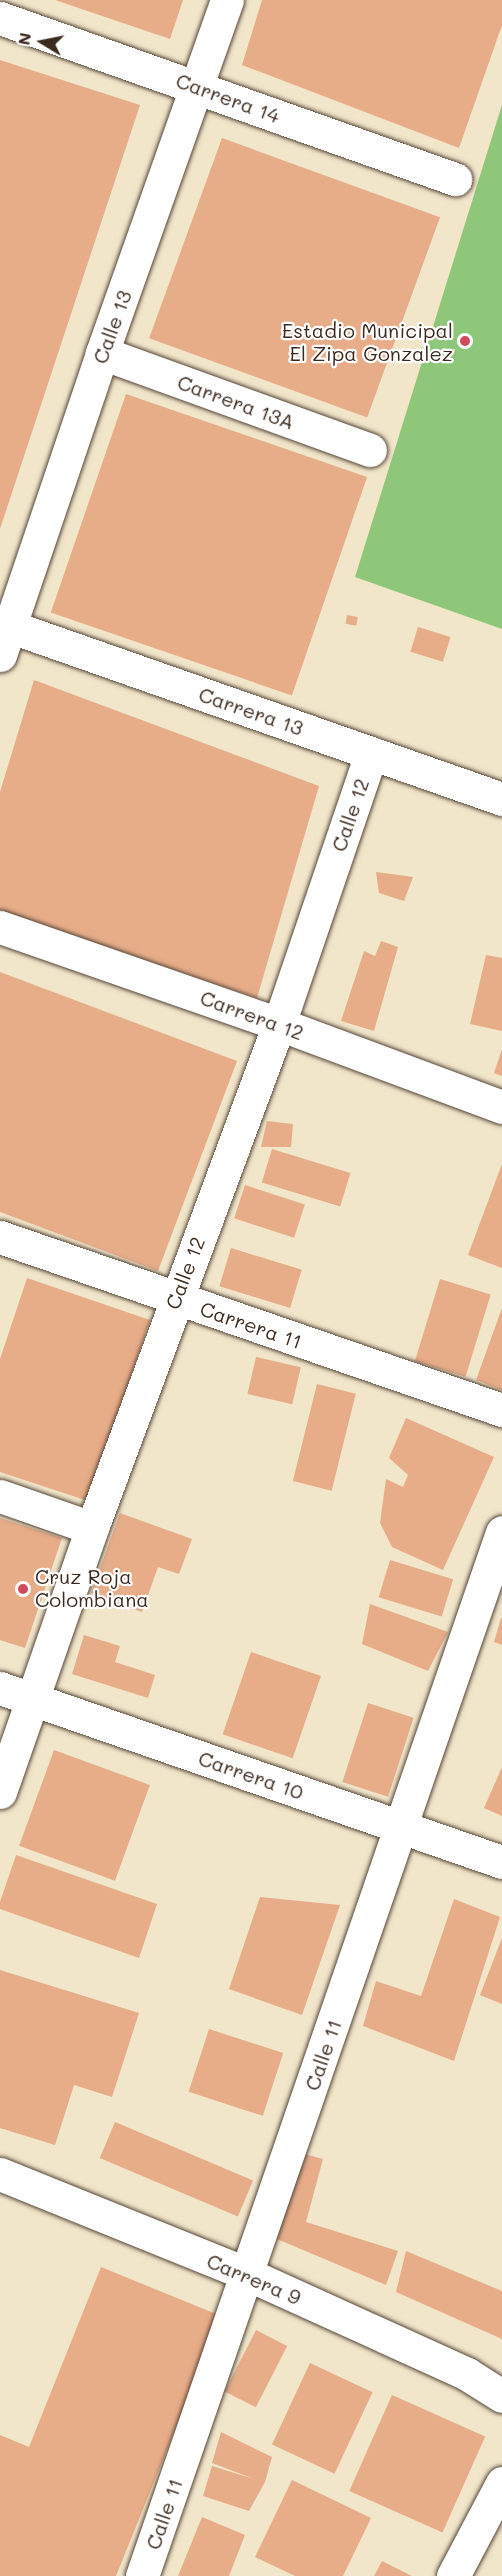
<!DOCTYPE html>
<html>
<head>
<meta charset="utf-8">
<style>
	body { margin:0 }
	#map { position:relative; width:502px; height:2576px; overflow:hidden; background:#f1e5ca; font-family:Mali,sans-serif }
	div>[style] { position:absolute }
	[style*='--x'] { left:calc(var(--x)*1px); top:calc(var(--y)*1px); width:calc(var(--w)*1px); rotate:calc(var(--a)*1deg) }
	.green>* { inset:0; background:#8fc77a }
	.building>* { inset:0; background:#e7ad89; transform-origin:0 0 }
	.roads { filter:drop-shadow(0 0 2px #564638) drop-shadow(0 0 2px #564638) }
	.minor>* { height:33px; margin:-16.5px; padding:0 16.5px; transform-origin:16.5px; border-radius:16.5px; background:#fff }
	.dots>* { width:16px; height:16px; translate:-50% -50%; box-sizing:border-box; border:3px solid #fff; border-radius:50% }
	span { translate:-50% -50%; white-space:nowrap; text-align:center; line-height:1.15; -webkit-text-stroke:4.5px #fff; paint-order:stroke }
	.street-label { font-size:20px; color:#3b2a1e }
	.poi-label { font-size:20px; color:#3b2a1e }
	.right { translate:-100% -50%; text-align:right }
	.left { translate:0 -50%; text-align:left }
	.north { position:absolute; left:12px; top:12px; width:60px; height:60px; -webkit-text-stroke:4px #fff; paint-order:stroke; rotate:280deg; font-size:16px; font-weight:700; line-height:24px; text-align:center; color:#3b2a1e }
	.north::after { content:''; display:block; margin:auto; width:21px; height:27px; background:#3b2a1e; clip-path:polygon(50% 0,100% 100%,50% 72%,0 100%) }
</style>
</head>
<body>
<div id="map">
	<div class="green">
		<i style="clip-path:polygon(502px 105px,502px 629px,355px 577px)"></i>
	</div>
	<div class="building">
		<i style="clip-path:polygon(55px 0,183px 0,170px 39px)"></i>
		<i style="clip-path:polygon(262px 0,502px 0,502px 25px,459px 148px,242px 65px)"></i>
		<i style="clip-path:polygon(0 60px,140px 105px,0 529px)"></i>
		<i style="left:222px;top:138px;width:232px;height:213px;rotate:20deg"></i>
		<i style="left:126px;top:394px;width:255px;height:231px;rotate:19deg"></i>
		<i style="left:347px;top:615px;width:11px;height:9px;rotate:10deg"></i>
		<i style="left:418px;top:627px;width:34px;height:26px;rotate:17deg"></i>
		<i style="clip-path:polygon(34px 680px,319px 786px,257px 998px,0 910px,0 792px)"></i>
		<i style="clip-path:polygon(376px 872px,413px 877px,404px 901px,379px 893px)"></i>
		<i style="clip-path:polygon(381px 941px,398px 947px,374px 1031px,341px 1021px,364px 951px,375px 956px)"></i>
		<i style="clip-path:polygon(486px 955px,502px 958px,502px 1031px,470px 1024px)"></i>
		<i style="clip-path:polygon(0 972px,237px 1061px,158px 1271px,0 1212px)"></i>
		<i style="clip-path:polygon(502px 1049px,502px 1076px,494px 1073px)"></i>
		<i style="clip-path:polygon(267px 1121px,293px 1124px,291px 1147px,261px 1147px)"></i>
		<i style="left:272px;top:1149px;width:82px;height:35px;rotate:17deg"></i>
		<i style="clip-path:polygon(502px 1164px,502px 1268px,468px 1255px)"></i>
		<i style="left:245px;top:1185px;width:63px;height:35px;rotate:18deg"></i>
		<i style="left:231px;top:1248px;width:74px;height:40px;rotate:17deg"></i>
		<i style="clip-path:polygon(27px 1278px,150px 1320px,88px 1501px,0 1472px,0 1359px)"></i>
		<i style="left:440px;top:1279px;width:53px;height:86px;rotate:17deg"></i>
		<i style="clip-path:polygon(502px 1308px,502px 1390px,476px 1380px)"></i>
		<i style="left:256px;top:1357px;width:46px;height:38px;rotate:13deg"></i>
		<i style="left:317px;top:1384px;width:40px;height:100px;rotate:14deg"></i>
		<i style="clip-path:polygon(406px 1418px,494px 1457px,443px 1570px,392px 1547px,380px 1523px,386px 1479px,403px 1487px,408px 1475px,389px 1458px)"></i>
		<i style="clip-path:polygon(120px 1513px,192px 1539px,179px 1574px,158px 1567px,142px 1612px,91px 1593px)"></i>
		<i style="clip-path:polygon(0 1518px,62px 1538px,25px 1648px,0 1640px)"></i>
		<i style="left:390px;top:1560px;width:66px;height:39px;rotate:17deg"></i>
		<i style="clip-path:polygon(370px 1604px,448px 1632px,428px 1671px,362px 1644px)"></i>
		<i style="clip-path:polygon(501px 1618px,502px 1618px,502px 1645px,494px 1642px)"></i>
		<i style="clip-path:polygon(84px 1635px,120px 1646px,115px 1662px,155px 1675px,148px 1698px,72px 1674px)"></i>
		<i style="left:251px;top:1652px;width:74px;height:87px;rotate:19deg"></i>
		<i style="left:368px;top:1703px;width:48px;height:83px;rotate:18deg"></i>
		<i style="left:54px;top:1750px;width:102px;height:102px;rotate:20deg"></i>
		<i style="clip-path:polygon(502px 1767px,502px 1816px,484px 1808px)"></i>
		<i style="clip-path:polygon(16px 1855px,157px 1904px,139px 1958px,0 1909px,0 1902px)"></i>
		<i style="clip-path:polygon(260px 1897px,340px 1905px,302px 2015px,229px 1989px)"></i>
		<i style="clip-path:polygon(454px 1899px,500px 1917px,454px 2061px,363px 2026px,376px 1981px,421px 1996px)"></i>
		<i style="clip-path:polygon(502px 1938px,502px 2004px,480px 1995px)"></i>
		<i style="clip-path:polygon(0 1970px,139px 2013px,112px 2097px,74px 2085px,55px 2145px,0 2128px)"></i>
		<i style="left:209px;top:2029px;width:78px;height:66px;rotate:18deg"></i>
		<i style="left:115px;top:2122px;width:150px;height:39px;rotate:23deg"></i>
		<i style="clip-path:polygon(301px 2153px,323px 2159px,306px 2222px,398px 2251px,386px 2285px,277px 2239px)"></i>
		<i style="clip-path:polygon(406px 2251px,502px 2291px,502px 2339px,396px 2292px)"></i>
		<i style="clip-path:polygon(101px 2267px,221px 2316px,116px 2576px,0 2576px,0 2435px,29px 2447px)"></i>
		<i style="left:256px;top:2330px;width:35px;height:69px;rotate:27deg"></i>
		<i style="left:310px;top:2363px;width:69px;height:90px;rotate:25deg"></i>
		<i style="left:392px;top:2395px;width:102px;height:105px;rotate:24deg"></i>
		<i style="clip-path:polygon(221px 2432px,272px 2457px,265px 2482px,249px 2511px,203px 2496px,212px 2466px,254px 2479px,212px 2463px)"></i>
		<i style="clip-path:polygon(292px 2480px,371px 2518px,343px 2576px,295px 2576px,255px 2557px)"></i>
		<i style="clip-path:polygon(202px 2517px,245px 2535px,229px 2576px,178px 2576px)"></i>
		<i style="clip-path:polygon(382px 2561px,412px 2576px,374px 2576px)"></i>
	</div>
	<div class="roads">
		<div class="minor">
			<i style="--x:0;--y:18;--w:483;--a:19.5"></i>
			<i style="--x:102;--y:353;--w:285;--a:19.9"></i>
			<i style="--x:0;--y:623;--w:532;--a:19.32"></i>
			<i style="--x:0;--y:655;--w:319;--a:-71.3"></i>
			<i style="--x:102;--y:353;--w:374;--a:-70.5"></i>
			<i style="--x:0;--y:927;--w:295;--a:19.2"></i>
			<i style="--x:279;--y:1024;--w:238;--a:20.4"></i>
			<i style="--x:0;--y:1237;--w:531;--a:19.02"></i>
			<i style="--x:0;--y:1496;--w:97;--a:19.2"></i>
			<i style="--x:0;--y:1688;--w:531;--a:19.12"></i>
			<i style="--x:0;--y:1792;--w:280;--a:-70.8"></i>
			<i style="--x:92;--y:1528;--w:538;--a:-69.64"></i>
			<i style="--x:279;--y:1024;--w:286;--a:-71.2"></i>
			<i style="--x:0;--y:2174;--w:266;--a:22"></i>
			<i style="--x:247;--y:2274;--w:242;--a:24.4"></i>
			<i style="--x:467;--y:2374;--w:41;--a:32.2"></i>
			<i style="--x:142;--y:2576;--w:1104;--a:-70.97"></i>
			<i style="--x:453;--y:2576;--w:105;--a:-62.2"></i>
		</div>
	</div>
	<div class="dots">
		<i style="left:465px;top:341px;background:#d1495b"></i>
		<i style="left:23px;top:1589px;background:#d1495b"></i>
	</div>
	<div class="street-label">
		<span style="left:228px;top:98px;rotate:20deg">Carrera 14</span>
		<span style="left:112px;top:327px;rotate:-70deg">Calle 13</span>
		<span style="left:236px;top:402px;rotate:20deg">Carrera 13A</span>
		<span style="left:251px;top:711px;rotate:19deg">Carrera 13</span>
		<span style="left:350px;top:815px;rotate:-71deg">Calle 12</span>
		<span style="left:252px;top:1015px;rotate:20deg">Carrera 12</span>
		<span style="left:185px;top:1273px;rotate:-69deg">Calle 12</span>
		<span style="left:251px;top:1325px;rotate:19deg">Carrera 11</span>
		<span style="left:251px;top:1775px;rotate:19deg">Carrera 10</span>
		<span style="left:323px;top:2055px;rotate:-71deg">Calle 11</span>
		<span style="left:254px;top:2279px;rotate:23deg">Carrera 9</span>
		<span style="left:164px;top:2514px;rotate:-71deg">Calle 11</span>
	</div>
	<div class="poi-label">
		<span class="right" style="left:453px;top:342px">Estadio Municipal<br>El Zipa Gonzalez</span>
		<span class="left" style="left:35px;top:1588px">Cruz Roja<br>Colombiana</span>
	</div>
	<div class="north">N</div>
</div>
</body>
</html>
